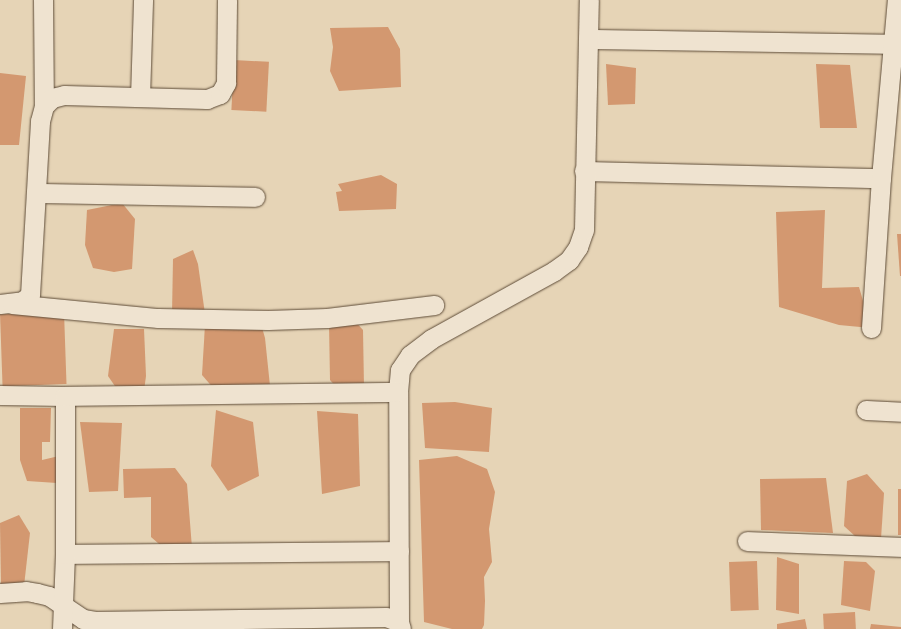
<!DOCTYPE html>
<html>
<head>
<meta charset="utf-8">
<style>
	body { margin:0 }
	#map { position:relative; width:901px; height:629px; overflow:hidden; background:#e6d4b6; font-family:"Sorts Mill Goudy",serif }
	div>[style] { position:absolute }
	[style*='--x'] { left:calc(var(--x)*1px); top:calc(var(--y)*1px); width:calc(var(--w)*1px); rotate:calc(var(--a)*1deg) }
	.building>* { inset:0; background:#d39870; transform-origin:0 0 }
	.roads { filter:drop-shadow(0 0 1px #5e4c38) drop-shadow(0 0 1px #5e4c38) }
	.street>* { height:19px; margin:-9.5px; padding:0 9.5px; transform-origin:9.5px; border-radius:9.5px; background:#efe3d0 }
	span { translate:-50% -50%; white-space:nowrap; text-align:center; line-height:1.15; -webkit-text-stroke:3.5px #efe3d0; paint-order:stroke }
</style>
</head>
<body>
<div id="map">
	<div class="building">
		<i style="clip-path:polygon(388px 27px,400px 49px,401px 87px,339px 91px,330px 71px,333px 47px,330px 28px)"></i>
		<i style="left:234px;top:60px;width:35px;height:50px;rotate:3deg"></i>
		<i style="clip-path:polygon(606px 64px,636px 68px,635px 104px,608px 105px)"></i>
		<i style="clip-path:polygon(816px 64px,850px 65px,857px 128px,820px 128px)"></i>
		<i style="clip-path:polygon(0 73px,26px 76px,19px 145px,0 145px)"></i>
		<i style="clip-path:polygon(381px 175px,397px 184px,396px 209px,339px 211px,336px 192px,342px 191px,338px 184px)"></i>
		<i style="clip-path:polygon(122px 203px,135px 219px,132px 269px,114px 272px,93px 268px,85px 245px,87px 210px)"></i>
		<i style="clip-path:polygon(825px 210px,822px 288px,859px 287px,871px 328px,839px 325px,779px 307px,776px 212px)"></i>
		<i style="clip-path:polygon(897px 234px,901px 234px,901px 276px,900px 276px)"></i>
		<i style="clip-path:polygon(193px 250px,198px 264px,205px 314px,172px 314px,173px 259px)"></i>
		<i style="left:64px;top:312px;width:72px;height:64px;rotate:88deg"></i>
		<i style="clip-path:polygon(353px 319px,363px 330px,364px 387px,338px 389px,330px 380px,329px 324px)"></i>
		<i style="clip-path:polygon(261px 324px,265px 338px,270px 386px,215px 390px,202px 375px,205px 325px)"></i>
		<i style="clip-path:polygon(114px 329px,144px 329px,146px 376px,144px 391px,119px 392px,108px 376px)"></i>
		<i style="clip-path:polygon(455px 402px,492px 408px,489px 452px,425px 448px,422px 403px)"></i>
		<i style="clip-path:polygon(20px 408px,51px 408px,50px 442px,42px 442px,42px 460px,59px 456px,57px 483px,27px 481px,20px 460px)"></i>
		<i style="clip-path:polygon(216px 410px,253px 422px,259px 476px,228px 491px,211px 466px)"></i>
		<i style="clip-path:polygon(317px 411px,358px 414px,360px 486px,322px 494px)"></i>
		<i style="clip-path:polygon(80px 422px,122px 423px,118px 491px,89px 492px)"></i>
		<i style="clip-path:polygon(457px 456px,487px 469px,495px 492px,489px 529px,492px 562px,484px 577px,485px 601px,484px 625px,482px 629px,452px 629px,424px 622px,419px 460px)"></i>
		<i style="clip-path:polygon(175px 468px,187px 484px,192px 548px,166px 550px,151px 537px,151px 497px,124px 498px,123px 469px)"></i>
		<i style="clip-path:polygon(867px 474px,884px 493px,881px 539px,856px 537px,844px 526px,847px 481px)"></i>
		<i style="clip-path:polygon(826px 478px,833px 533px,761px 530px,760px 479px)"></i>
		<i style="left:898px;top:489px;width:3px;height:46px"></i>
		<i style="clip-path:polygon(19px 515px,30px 533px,24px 586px,1px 587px,0 523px)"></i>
		<i style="clip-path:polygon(777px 557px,799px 564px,799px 614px,776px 610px)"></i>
		<i style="left:757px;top:561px;width:49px;height:28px;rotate:88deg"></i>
		<i style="clip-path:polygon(844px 561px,866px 562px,875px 571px,870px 611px,841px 605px)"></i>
		<i style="left:855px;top:612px;width:17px;height:32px;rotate:87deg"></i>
		<i style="clip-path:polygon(805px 619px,807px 629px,777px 629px,777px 624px)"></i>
		<i style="clip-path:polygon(871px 624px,901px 627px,901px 629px,870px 629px)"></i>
	</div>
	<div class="roads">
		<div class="street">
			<i style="--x:43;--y:0;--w:106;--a:89.5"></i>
			<i style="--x:588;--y:39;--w:305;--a:0.9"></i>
			<i style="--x:140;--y:97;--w:97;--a:-88.2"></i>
			<i style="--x:584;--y:171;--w:297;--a:1.4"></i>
			<i style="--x:36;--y:193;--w:219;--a:1"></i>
			<i style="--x:0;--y:304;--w:23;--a:-7"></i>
			<i style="--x:23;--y:301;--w:9;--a:-41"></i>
			<i style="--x:30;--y:295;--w:174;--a:-86.7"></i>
			<i style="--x:40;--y:121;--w:16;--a:-75"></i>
			<i style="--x:44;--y:106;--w:11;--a:-45"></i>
			<i style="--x:52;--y:98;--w:12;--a:-14"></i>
			<i style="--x:64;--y:95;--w:143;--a:1.6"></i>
			<i style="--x:207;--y:99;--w:14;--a:-21"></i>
			<i style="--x:220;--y:94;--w:13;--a:-61"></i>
			<i style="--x:226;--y:83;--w:83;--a:-89.3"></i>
			<i style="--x:12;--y:304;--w:147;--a:5.5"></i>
			<i style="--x:158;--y:318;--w:110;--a:1"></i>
			<i style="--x:268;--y:320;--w:59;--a:-1.9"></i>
			<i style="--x:327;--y:318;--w:108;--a:-6.9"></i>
			<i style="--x:871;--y:328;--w:150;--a:-86.2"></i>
			<i style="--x:881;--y:178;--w:179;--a:-84.9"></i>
			<i style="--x:0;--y:395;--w:65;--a:0.9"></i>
			<i style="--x:866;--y:410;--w:35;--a:3"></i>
			<i style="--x:747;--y:541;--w:154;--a:2.2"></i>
			<i style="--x:65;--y:554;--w:334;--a:-0.5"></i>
			<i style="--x:0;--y:593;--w:26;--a:-4"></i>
			<i style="--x:26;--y:591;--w:11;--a:10"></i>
			<i style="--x:37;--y:593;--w:12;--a:14"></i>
			<i style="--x:49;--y:596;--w:41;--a:34.1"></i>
			<i style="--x:83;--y:619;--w:12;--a:9"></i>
			<i style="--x:95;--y:621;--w:291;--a:-0.8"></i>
			<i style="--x:386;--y:617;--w:14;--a:21"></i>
			<i style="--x:399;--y:622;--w:7;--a:74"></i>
			<i style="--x:399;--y:622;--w:230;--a:-90.2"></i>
			<i style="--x:398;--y:392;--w:22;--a:-85"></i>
			<i style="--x:400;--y:370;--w:18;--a:-56"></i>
			<i style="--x:410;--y:355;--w:26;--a:-37"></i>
			<i style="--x:431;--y:339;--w:141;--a:-28.9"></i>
			<i style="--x:554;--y:271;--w:19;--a:-36"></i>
			<i style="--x:569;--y:260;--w:16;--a:-55"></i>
			<i style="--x:578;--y:247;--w:18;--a:-71"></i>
			<i style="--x:584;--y:230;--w:230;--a:-88.8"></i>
			<i style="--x:62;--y:629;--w:75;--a:-87.7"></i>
			<i style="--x:65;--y:554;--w:158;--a:-90"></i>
			<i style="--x:65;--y:396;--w:333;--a:-0.7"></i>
		</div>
	</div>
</div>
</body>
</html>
